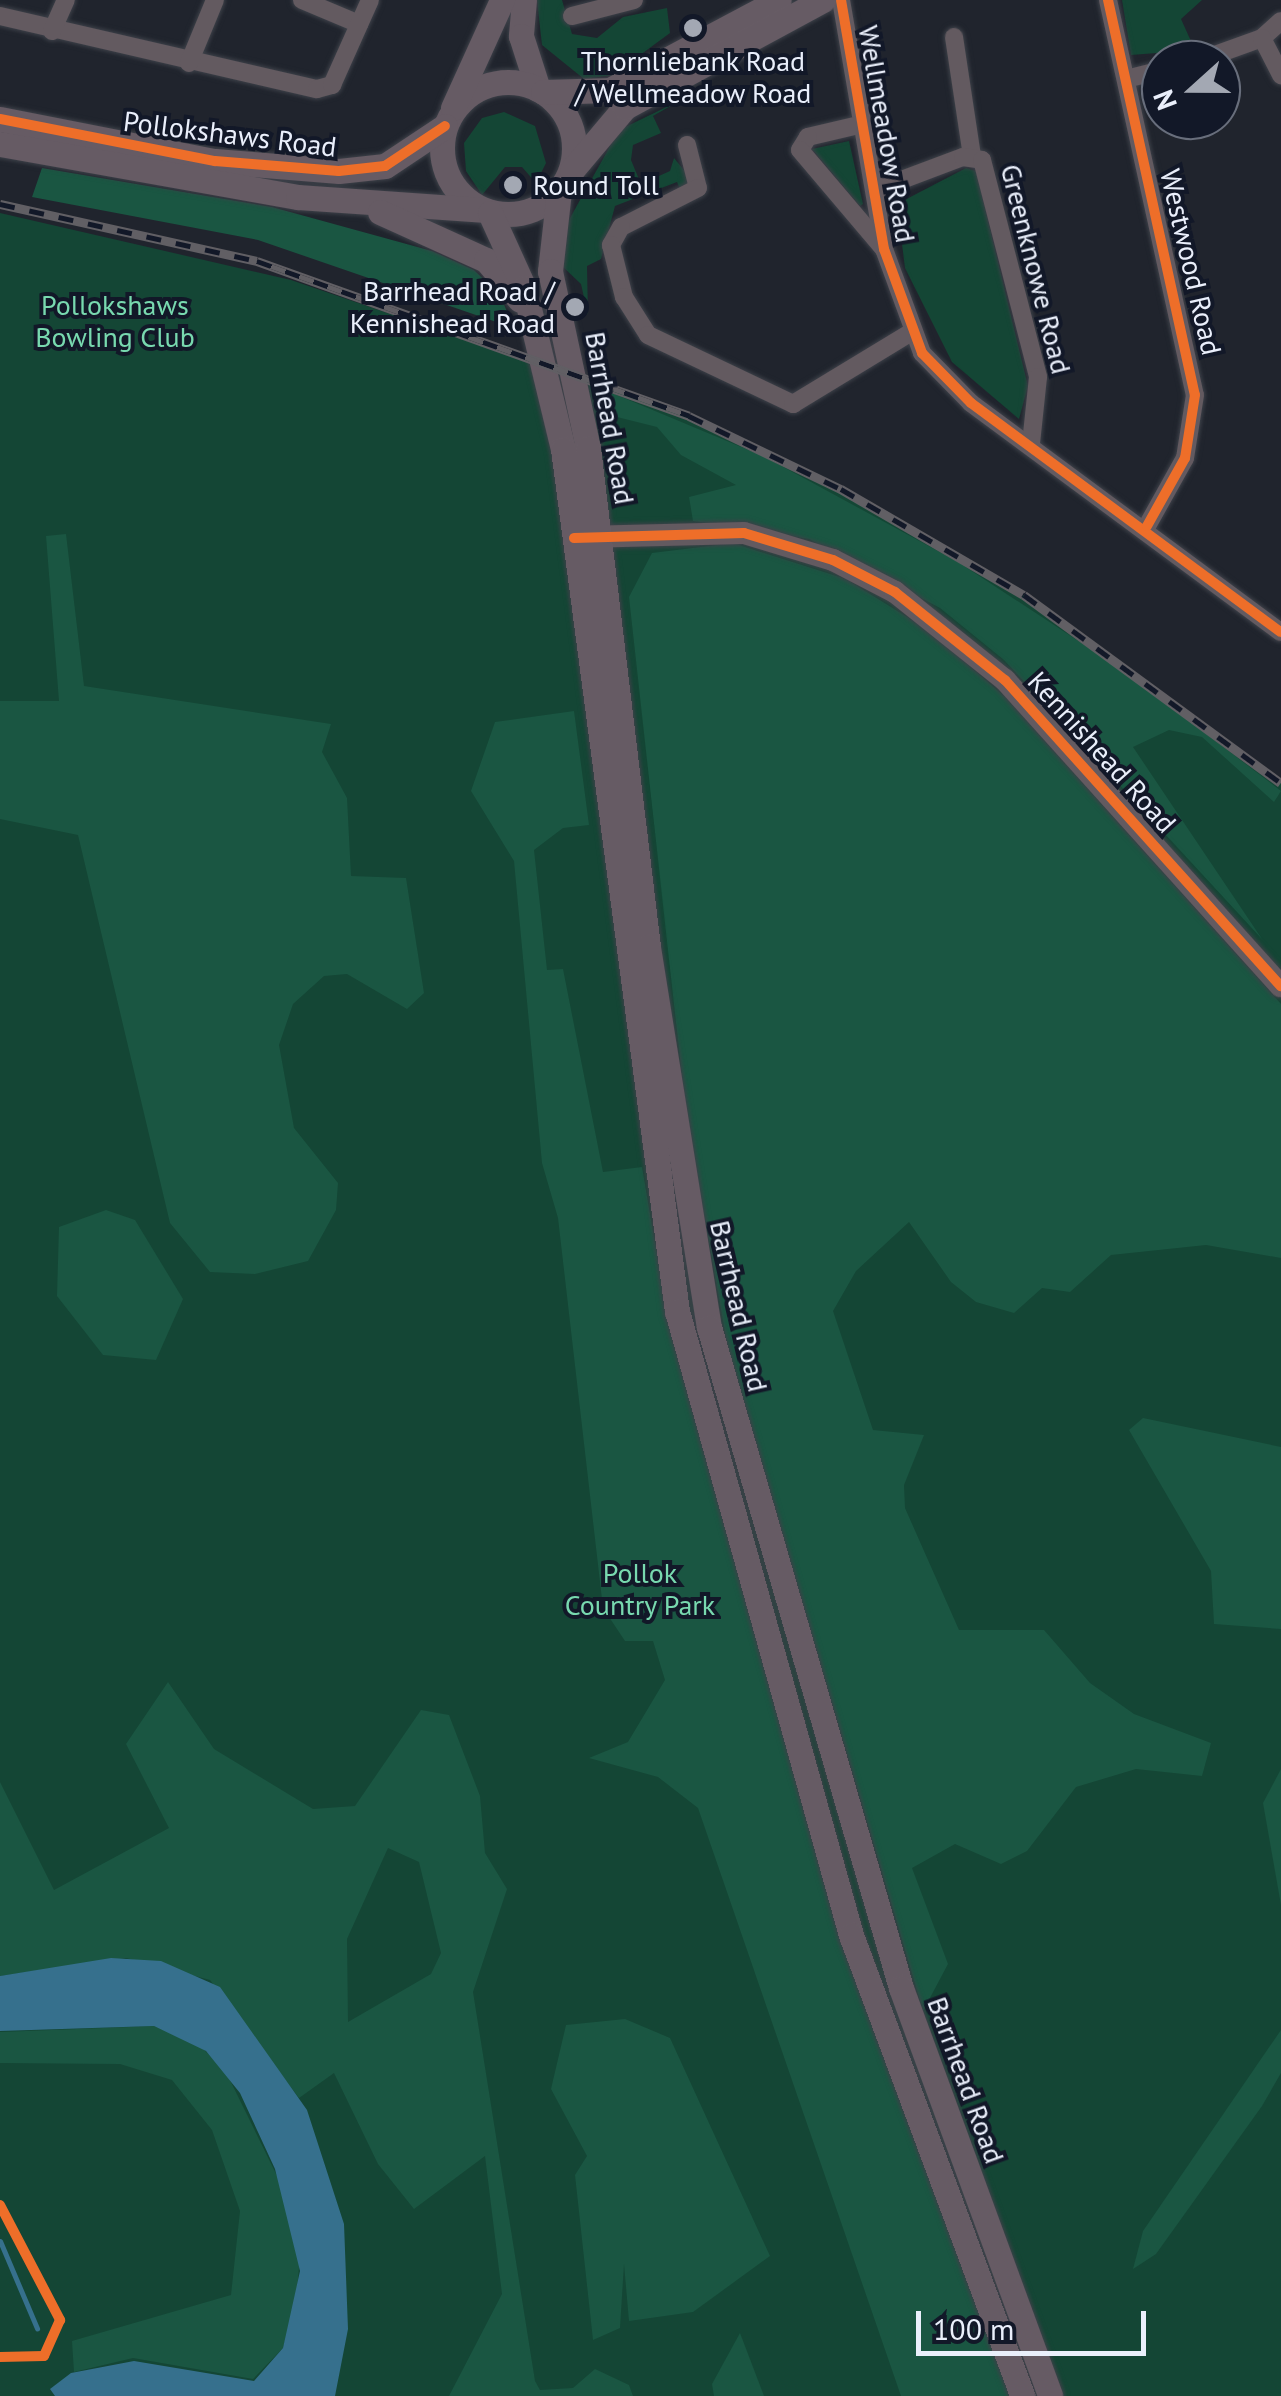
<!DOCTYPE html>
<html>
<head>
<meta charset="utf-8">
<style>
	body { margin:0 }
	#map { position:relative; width:1281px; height:2396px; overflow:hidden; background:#20242d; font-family:"PT Sans",sans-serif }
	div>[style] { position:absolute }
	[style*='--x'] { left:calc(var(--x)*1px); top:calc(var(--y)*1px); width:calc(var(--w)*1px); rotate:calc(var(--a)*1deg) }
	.green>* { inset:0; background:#144635 }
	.forest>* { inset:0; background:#1a5642 }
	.water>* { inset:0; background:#36708d }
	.stream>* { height:5px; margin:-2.5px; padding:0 2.5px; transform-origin:2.5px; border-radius:2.5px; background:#36708d }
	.roads { filter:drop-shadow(0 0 2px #3d4149) drop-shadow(0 0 2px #3d4149) }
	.minor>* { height:18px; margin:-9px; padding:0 9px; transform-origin:9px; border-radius:9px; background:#635a60 }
	.tertiary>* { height:22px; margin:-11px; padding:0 11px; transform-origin:11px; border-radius:11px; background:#635a60 }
	.secondary>* { height:25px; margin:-12.5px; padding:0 12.5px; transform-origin:12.5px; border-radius:12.5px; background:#665b64 }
	.secondary>.ring { margin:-12.5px; padding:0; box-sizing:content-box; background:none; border:25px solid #665b64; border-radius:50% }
	.rail>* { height:9px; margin-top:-4.5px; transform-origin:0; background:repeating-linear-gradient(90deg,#121828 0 15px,#615f64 0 30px); box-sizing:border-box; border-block:2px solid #615f64 }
	.cycleway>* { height:10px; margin:-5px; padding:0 5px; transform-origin:5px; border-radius:5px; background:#ee6e29 }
	.dots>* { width:28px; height:28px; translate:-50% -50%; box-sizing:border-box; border:5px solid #121828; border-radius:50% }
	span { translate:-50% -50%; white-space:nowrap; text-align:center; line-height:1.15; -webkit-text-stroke:8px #121828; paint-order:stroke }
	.poi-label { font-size:28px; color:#eaeffb }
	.left { translate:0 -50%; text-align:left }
	.right { translate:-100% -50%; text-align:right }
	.street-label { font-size:28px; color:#eaeffb }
	.park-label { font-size:28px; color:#78d9af }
	.north { position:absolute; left:1141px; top:40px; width:100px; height:100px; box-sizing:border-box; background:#121828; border:2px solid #686e7c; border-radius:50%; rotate:249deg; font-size:28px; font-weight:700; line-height:40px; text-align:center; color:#eaeffb }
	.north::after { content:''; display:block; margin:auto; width:35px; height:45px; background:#a3a8b3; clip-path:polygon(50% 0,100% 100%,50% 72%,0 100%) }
	.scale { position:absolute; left:916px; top:2311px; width:230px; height:45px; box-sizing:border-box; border:5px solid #eaeffb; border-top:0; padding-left:12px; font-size:30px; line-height:35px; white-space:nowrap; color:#eaeffb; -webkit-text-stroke:8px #121828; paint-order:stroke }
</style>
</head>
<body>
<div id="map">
	<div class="green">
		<i style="clip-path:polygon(537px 0,562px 0,572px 34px,597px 38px,623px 17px,667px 8px,670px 33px,613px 75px,584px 79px,542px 45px)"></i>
		<i style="clip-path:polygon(1122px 0,1202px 0,1181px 19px,1195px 50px,1131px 55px)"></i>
		<i style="clip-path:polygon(683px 99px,653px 116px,661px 133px,633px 145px,631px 160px,641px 184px,670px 171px,674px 158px,692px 180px,681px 192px,677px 182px,615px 206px,601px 259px,587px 266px,588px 315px,581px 284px,562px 266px,565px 227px,619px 130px)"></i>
		<i style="clip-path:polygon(504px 112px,535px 126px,546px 163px,536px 183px,522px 167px,505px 167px,482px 195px,466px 171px,464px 143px,482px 118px)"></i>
		<i style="clip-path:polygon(849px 141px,863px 204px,860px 206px,812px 149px)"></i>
		<i style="clip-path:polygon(966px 168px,976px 171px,1028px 386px,1019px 419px,952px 362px,905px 268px,897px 204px)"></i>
		<i style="clip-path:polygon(0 213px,291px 280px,689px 416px,841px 489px,1024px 595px,1281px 783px,1281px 2396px,0 2396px)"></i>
	</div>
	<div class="forest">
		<i style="clip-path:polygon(42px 168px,272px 207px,432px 251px,474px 270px,500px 295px,514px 328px,258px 240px,32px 197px)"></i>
		<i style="clip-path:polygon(588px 383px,765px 457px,958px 562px,1124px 671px,1281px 791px,1274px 802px,1202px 737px,1169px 730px,1133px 747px,1262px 939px,1004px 660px,940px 608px,809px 539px,693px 521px,689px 497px,736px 485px,681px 455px,657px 427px,605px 414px)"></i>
		<i style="clip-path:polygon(66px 534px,84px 686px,331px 724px,322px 752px,347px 798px,351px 876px,406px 878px,424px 993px,407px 1009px,347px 974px,324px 976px,293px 1004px,279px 1045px,294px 1128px,338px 1183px,336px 1210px,308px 1261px,255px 1274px,210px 1272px,170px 1223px,78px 835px,0 819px,0 701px,59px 701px,46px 536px)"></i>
		<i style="clip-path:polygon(733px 543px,846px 579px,928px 630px,1005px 697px,1281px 1004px,1281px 1258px,1206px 1245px,1111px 1255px,1070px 1292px,1042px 1288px,1014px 1313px,976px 1302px,951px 1282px,909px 1222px,856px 1271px,833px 1311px,873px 1430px,924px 1435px,904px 1485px,905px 1508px,959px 1630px,1044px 1630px,1090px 1683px,1134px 1714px,1211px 1743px,1202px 1776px,1136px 1769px,1076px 1787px,1027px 1851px,1001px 1864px,955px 1844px,912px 1868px,948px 1964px,923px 2011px,729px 1355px,686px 1113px,629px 597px,652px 553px)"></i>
		<i style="clip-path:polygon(574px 711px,589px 825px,563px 828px,534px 850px,547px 970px,563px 969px,603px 1172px,642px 1167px,660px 1272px,826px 1883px,1011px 2396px,901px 2396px,698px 1808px,658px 1777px,589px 1758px,628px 1742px,665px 1680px,653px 1641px,625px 1641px,603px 1608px,558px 1218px,542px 1163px,514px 861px,471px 791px,495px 722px)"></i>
		<i style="clip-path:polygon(106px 1210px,135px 1220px,183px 1299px,156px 1360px,103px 1355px,57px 1296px,59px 1227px)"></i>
		<i style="clip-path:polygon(1143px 1418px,1281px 1447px,1281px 1629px,1214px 1624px,1211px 1571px,1129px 1430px)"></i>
		<i style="clip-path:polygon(evenodd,168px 1682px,214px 1749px,313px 1809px,355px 1806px,421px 1710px,449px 1715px,480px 1796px,485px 1853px,507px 1889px,473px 1992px,535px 2381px,540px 2390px,573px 2388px,595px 2369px,629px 2385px,633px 2396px,449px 2396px,502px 2294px,485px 2156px,414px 2209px,378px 2164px,334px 2073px,299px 2098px,210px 1980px,126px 1958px,0 1976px,0 1782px,54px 1890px,169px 1828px,126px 1744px,168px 1682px,388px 1848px,419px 1862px,441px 1953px,431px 1974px,348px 2022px,347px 1939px,388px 1848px)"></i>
		<i style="clip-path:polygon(1281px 1769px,1281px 1905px,1263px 1803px)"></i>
		<i style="clip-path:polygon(625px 2019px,670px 2038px,770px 2256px,693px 2312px,629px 2321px,624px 2264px,620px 2328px,593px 2340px,575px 2175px,587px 2156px,551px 2089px,566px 2025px)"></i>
		<i style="clip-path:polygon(154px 2026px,199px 2045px,225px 2070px,283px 2188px,300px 2257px,296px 2301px,283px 2348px,253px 2379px,133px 2358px,74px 2372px,72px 2341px,231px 2295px,240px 2211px,212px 2130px,172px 2080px,120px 2064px,0 2063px,0 2032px)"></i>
		<i style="clip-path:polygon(1281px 2030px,1281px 2073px,1262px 2106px,1156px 2254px,1133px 2269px,1143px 2231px)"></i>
		<i style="clip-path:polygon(740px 2333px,764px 2396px,714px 2396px,712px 2384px)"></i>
	</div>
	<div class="water">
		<i style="clip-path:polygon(111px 1958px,161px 1961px,220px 1987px,307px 2110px,344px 2224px,348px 2329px,335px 2396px,55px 2396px,50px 2389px,71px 2373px,134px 2361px,254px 2381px,283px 2348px,300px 2271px,275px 2169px,240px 2093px,206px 2051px,154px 2026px,0 2031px,0 1976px)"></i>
	</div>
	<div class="stream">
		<i style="--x:0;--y:2241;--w:95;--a:67"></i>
	</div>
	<div class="roads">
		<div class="minor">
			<i style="--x:302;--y:0;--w:62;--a:22.8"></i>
			<i style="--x:841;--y:0;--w:253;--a:80.2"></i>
			<i style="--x:884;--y:249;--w:111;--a:69.9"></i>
			<i style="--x:922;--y:353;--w:70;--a:45.6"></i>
			<i style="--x:971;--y:403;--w:385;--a:36.5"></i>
			<i style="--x:1108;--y:0;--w:404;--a:77.6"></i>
			<i style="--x:1195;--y:395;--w:64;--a:99"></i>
			<i style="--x:1185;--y:458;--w:78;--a:119.2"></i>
			<i style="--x:0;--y:16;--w:325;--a:13"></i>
			<i style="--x:317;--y:89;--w:16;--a:-15"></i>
			<i style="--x:332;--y:85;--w:93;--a:-65.9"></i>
			<i style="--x:572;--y:16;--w:64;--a:-14.5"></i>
			<i style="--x:52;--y:31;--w:34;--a:-66"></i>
			<i style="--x:954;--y:37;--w:120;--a:81.4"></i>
			<i style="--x:1262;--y:38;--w:25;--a:-42"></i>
			<i style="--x:1201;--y:60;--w:65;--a:-19.8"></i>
			<i style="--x:1262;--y:38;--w:42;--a:62.8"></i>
			<i style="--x:189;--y:63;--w:68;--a:-67.6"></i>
			<i style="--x:1126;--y:79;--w:36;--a:-14"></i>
			<i style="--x:863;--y:124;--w:57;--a:166.7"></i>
			<i style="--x:808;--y:137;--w:15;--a:122"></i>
			<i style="--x:800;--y:150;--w:130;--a:49.7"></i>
			<i style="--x:687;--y:145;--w:44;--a:75.7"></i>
			<i style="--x:698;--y:188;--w:86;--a:153.1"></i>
			<i style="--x:621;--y:227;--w:21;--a:119"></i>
			<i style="--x:611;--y:245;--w:54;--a:76"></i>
			<i style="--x:624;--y:297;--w:45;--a:57.7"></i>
			<i style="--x:648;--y:335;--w:161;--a:25.4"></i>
			<i style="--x:793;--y:404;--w:137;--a:-31.3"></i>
			<i style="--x:875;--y:190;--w:94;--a:-20.6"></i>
			<i style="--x:963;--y:157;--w:19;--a:9"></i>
			<i style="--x:982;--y:160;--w:224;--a:75.5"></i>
			<i style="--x:1038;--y:377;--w:67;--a:96"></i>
		</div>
		<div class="tertiary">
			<i style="--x:583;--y:537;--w:161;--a:-1.4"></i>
			<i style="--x:744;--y:533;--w:93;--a:16.9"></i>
			<i style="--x:833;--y:560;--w:70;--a:27.3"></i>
			<i style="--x:895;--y:592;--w:141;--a:38.7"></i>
			<i style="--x:1005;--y:680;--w:412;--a:48"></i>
		</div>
		<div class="secondary">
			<i style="--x:524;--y:0;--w:36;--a:95"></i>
			<i style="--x:521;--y:36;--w:56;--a:72.2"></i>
			<i class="ring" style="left:442px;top:82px;width:107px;height:107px"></i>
			<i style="--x:543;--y:92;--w:67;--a:-1.7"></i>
			<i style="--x:610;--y:90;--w:191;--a:-28"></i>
			<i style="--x:453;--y:108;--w:119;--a:-65.6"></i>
			<i style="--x:0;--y:119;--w:219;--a:11.1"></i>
			<i style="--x:215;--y:161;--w:124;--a:4.6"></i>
			<i style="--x:339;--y:171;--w:46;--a:-6.2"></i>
			<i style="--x:385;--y:166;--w:72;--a:-33.7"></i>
			<i style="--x:0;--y:144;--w:303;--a:10.1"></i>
			<i style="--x:298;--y:197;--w:185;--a:4"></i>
			<i style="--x:572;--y:170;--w:82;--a:-49.9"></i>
			<i style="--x:625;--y:107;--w:225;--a:-28.4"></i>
			<i style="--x:559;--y:191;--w:81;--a:96.4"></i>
			<i style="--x:550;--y:271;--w:181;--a:77.9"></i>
			<i style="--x:588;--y:448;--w:503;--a:83.14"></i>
			<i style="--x:648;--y:947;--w:385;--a:80.9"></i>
			<i style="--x:709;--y:1327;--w:688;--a:73.8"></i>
			<i style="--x:901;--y:1988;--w:434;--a:69.9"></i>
			<i style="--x:380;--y:212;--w:116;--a:24.4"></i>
			<i style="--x:486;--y:260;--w:52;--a:49.6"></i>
			<i style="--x:490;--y:213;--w:82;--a:65.6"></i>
			<i style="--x:524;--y:288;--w:166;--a:76.4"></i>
			<i style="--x:563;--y:449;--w:870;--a:82.47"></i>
			<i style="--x:677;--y:1311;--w:648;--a:74.42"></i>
			<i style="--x:851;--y:1935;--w:492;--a:69.6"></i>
		</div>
	</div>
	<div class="rail">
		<i style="--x:0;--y:204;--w:263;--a:12.5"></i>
		<i style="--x:257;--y:261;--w:459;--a:19.7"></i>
		<i style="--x:689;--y:416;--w:169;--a:25.7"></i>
		<i style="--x:841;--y:489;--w:211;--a:30.1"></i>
		<i style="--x:1024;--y:595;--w:318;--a:36.2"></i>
	</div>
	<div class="cycleway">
		<i style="--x:841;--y:0;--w:253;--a:80.2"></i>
		<i style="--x:884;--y:249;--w:111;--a:69.9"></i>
		<i style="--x:922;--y:353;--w:70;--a:45.6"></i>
		<i style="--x:971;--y:403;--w:385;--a:36.5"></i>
		<i style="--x:1108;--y:0;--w:404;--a:77.6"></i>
		<i style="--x:1195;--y:395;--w:64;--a:99"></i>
		<i style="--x:1185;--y:458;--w:78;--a:119.2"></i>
		<i style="--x:0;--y:119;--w:219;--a:11.1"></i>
		<i style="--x:215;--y:161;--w:124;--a:4.6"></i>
		<i style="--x:339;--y:171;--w:46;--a:-6.2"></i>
		<i style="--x:385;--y:166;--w:72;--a:-33.7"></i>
		<i style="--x:574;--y:538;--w:170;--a:-1.7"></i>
		<i style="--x:744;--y:533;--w:93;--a:16.9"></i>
		<i style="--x:833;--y:560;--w:70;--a:27.3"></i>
		<i style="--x:895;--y:592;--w:141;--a:38.7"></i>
		<i style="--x:1005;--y:680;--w:412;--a:48"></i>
		<i style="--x:0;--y:2205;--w:130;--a:62.4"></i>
		<i style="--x:60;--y:2320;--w:39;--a:114"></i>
		<i style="--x:44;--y:2356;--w:44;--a:178.7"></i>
	</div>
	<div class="dots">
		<i style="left:693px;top:28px;background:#a3a8b3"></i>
		<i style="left:513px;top:185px;background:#a3a8b3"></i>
		<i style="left:575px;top:307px;background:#a3a8b3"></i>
	</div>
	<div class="poi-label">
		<span style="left:693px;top:77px">Thornliebank Road<br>/ Wellmeadow Road</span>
		<span class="left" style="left:533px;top:185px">Round Toll</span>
		<span class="right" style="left:555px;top:307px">Barrhead Road /<br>Kennishead Road</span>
	</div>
	<div class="street-label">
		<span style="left:230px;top:134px;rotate:7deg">Pollokshaws Road</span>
		<span style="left:887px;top:134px;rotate:80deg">Wellmeadow Road</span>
		<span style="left:1191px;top:262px;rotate:77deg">Westwood Road</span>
		<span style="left:1036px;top:269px;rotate:76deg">Greenknowe Road</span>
		<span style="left:610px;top:418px;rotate:80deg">Barrhead Road</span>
		<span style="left:1102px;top:752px;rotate:48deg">Kennishead Road</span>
		<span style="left:739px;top:1306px;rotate:77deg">Barrhead Road</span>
		<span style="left:966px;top:2080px;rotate:70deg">Barrhead Road</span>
	</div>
	<div class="park-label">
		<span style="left:115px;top:321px">Pollokshaws<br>Bowling Club</span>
		<span style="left:640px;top:1589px">Pollok<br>Country Park</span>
	</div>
	<div class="north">N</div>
	<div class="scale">100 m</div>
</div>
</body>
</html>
